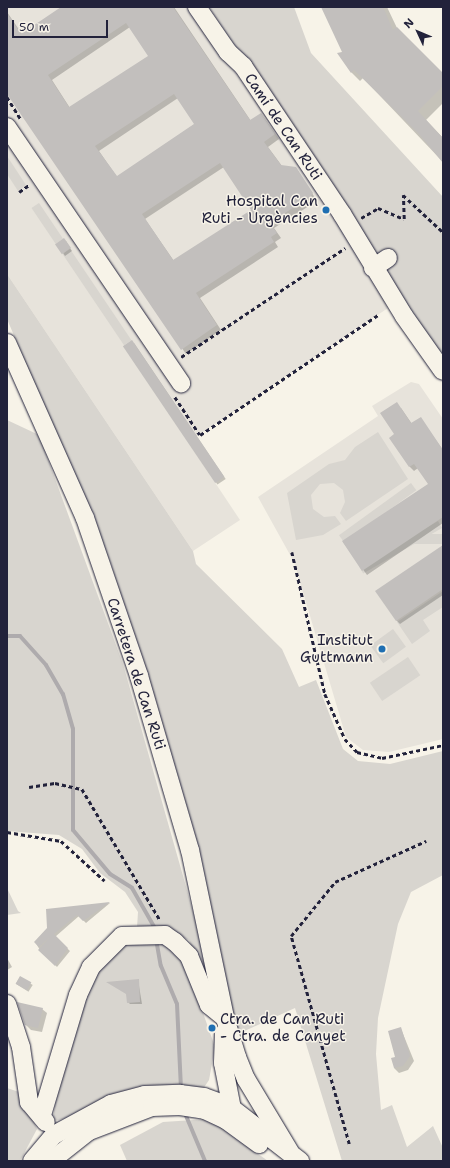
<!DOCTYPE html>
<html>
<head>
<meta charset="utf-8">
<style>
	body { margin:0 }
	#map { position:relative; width:450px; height:1168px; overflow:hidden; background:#f7f3e8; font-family:"Shantell Sans",sans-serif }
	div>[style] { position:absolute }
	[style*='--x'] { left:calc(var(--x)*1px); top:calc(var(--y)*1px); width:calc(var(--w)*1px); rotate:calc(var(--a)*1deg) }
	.built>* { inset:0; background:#e7e3db }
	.green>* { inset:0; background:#d8d5cf; transform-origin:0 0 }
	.shadow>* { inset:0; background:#0003; transform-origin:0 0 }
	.stream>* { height:4px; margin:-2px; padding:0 2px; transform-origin:2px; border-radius:2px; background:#aeabad }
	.building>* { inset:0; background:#c2bfbd; transform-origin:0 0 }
	.path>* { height:2.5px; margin-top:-1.25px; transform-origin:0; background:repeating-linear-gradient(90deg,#22223b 0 4px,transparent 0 7px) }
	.roads { filter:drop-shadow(0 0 1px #22223b) drop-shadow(0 0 1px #22223b) }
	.minor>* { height:18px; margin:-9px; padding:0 9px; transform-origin:9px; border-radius:9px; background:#f7f3e8 }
	.dots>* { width:11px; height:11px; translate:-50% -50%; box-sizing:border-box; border:2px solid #f7f3e8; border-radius:50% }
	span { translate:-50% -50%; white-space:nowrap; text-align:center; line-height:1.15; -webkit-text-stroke:3px #f7f3e8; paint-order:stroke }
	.street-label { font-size:15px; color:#22223b }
	.poi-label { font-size:15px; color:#22223b }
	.right { translate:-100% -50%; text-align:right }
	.left { translate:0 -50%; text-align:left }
	.frame { position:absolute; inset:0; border:8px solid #22223b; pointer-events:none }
	.north { position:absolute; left:398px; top:12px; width:40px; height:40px; -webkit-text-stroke:3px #f7f3e8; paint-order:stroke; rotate:314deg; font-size:11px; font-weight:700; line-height:16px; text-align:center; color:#22223b }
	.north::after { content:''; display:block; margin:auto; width:14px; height:18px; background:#22223b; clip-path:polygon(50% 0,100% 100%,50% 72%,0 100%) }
	.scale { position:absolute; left:12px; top:20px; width:96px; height:18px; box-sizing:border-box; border:2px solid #22223b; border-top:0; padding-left:5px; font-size:12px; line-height:14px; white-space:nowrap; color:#22223b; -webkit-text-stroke:3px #f7f3e8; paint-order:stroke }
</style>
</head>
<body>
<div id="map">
	<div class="built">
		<i style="clip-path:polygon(7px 7px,190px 7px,348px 233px,388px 308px,188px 442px,240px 520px,193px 551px,7px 274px)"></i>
		<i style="clip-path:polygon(411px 382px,419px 384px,443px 419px,443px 739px,389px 752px,363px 750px,346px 737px,294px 562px,258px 497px,378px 416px,372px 406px)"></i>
	</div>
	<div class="green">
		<i style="clip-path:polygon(209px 7px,294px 7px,311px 53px,443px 197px,443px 358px)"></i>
		<i style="clip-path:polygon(7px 156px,26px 185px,18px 191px,7px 174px)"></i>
		<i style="left:39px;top:203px;width:43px;height:9px;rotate:56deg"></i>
		<i style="left:70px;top:249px;width:110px;height:9px;rotate:56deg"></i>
		<i style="clip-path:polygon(7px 274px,193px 551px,196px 564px,282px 649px,299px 687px,316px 680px,343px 749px,358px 761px,390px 764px,443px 751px,443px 875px,411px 892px,398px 924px,378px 1018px,376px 1054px,381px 1110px,392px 1105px,407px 1147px,433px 1126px,443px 1148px,443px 1161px,342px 1161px,295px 1008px,238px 1034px,187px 813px,111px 564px,7px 319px)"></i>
		<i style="clip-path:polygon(7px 420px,39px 435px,123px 664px,200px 936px,212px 993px,189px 940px,177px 934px,137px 928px,138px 912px,125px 892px,100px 873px,82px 849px,59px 835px,7px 831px)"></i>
		<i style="clip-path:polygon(378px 432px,408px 479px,346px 521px,340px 513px,345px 502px,343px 490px,334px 483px,320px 484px,311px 495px,313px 509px,324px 517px,335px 516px,341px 524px,323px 535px,296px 540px,287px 493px,329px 464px,345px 460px,355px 447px)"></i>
		<i style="left:411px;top:483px;width:9px;height:89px;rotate:54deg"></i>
		<i style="left:438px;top:521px;width:8px;height:91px;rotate:60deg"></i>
		<i style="left:443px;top:534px;width:10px;height:87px;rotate:90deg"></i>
		<i style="clip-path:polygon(443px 591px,443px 607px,423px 620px,430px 631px,412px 644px,397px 622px)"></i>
		<i style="left:393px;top:629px;width:22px;height:28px;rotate:54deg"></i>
		<i style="left:408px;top:657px;width:22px;height:46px;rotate:56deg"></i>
		<i style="clip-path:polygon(7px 888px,18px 911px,21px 913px,7px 915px)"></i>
		<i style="clip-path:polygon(167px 938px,182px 953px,215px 1047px,209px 1080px,203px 1089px,53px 1121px,59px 1068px,102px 960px,128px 942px)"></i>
		<i style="clip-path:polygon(7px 1088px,19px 1092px,37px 1129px,20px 1161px,7px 1161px)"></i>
		<i style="clip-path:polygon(209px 1119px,268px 1161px,127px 1161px,120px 1145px,163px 1122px)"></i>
	</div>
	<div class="shadow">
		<i style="clip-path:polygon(evenodd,63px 7px,174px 7px,251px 121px,261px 114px,265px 119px,279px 139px,268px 147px,282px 166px,296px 168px,317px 201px,274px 228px,281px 238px,275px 242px,278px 247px,200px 298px,221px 330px,186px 354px,7px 91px,7px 12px,22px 34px,63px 7px,130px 27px,150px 56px,70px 108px,52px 80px,130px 27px,63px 7px,178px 98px,195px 124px,117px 177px,99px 151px,178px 98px,63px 7px,224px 167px,253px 210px,174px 261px,145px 219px,224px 167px)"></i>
		<i style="clip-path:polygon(322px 7px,387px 7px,397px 28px,443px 74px,443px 103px,426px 120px,443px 138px,443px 162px,363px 78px,360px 81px,352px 73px,339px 54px,343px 52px)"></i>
		<i style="clip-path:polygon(66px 241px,72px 251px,65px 256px,57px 244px)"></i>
		<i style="left:134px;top:343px;width:164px;height:10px;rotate:56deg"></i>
		<i style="clip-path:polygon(401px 408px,412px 424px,420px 418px,443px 450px,443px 523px,367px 575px,343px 542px,429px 484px,418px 468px,414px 471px,410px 467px,390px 438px,396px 435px)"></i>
		<i style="clip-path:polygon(443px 546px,443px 595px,400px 624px,396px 620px)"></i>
		<i style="clip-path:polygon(110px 903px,86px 923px,79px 916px,55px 937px,70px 951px,57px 967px,40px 950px,35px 942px,48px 928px,47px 910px)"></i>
		<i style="clip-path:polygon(7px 958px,12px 967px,7px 970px)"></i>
		<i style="left:20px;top:977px;width:15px;height:8px;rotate:32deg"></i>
		<i style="clip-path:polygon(138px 980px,142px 1004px,130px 1004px,128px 1002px)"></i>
		<i style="clip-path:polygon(42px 1009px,47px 1013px,42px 1032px,31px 1030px,26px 1025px)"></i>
		<i style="clip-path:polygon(401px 1029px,414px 1061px,408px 1070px,399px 1073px,394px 1068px)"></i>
	</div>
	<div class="stream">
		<i style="--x:7;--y:636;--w:13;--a:0"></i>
		<i style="--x:20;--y:636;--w:39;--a:48"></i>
		<i style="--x:46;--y:665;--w:34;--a:60"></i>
		<i style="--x:63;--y:694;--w:36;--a:74"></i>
		<i style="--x:73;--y:729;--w:101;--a:90"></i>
		<i style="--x:73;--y:830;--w:57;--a:49.9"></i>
		<i style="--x:110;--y:874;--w:26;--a:32"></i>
		<i style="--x:132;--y:888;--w:48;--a:60.3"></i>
		<i style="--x:156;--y:939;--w:27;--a:80"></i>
		<i style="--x:161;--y:966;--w:41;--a:67.2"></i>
		<i style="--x:177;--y:1004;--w:86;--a:87.3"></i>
		<i style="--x:184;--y:1111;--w:54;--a:67.2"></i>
	</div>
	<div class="building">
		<i style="clip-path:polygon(evenodd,61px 7px,173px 7px,250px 120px,261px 113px,275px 134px,264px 142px,281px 165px,296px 167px,313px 193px,305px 204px,300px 203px,270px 223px,277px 233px,271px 237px,274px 242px,196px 293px,217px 325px,181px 350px,7px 94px,7px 13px,21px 34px,61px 7px,126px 23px,148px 56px,69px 107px,48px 75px,126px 23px,61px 7px,174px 94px,194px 124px,117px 176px,95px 146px,174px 94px,61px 7px,220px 163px,251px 210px,173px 260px,142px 214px,220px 163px)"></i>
		<i style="clip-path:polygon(321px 7px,383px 7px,393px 30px,397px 27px,443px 73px,443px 86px,418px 111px,443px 138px,443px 163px,419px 134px,354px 70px,351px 73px,337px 53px,342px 52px)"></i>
		<i style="left:64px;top:238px;width:12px;height:11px;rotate:55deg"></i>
		<i style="left:132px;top:340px;width:165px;height:11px;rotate:56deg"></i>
		<i style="clip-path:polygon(397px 402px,411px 423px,421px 417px,443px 450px,443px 517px,362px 571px,342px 541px,428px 484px,414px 464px,409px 467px,389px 438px,394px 434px,380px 413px)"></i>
		<i style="clip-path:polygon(443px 545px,443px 589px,396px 621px,375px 591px)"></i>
		<i style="clip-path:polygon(110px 902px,83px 921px,77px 915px,54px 934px,68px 948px,55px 966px,38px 950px,50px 937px,39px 947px,34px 942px,47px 928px,46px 909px)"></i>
		<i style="left:20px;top:976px;width:13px;height:9px;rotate:29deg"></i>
		<i style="clip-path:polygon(139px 979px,140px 1002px,127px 1003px,126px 994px,106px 982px)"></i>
		<i style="clip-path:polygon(17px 1002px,43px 1008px,38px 1028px,25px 1025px)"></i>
		<i style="clip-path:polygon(401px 1027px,410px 1056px,403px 1066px,394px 1068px,391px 1058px,395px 1057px,388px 1031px)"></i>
	</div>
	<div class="path">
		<i style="--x:7;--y:97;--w:26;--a:58"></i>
		<i style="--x:19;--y:192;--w:12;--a:-35"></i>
		<i style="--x:361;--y:218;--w:20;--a:-30"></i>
		<i style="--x:378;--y:208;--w:28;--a:23"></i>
		<i style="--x:404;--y:219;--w:24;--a:-92"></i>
		<i style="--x:403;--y:195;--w:54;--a:42.8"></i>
		<i style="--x:181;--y:357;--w:197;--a:-33.6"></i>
		<i style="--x:175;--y:397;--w:45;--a:56.7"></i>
		<i style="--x:200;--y:435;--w:215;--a:-34"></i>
		<i style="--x:292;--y:552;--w:146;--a:76.9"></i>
		<i style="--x:325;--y:694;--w:49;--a:66"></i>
		<i style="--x:345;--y:739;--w:18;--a:47"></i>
		<i style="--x:357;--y:752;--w:26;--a:13"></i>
		<i style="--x:382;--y:758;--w:62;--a:-12"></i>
		<i style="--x:29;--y:787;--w:26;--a:-9"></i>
		<i style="--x:55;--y:783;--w:28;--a:13"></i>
		<i style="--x:82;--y:789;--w:152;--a:59.2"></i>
		<i style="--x:7;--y:832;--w:55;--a:9.5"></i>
		<i style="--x:61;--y:841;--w:59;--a:42.3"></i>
		<i style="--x:349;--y:1144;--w:216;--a:-105.6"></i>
		<i style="--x:291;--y:936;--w:70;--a:-50.8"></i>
		<i style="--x:335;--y:882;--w:100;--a:-24.3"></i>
	</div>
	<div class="roads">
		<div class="minor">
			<i style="--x:197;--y:7;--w:55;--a:55.4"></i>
			<i style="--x:228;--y:52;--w:21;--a:43"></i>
			<i style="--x:243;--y:66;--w:178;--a:56.2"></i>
			<i style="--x:342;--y:214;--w:119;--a:58.7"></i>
			<i style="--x:404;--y:316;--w:67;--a:54.7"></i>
			<i style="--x:7;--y:127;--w:310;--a:55.8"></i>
			<i style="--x:373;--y:268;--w:18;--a:-34"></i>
			<i style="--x:7;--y:343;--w:192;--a:66"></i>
			<i style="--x:85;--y:518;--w:167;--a:71.1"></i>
			<i style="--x:139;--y:676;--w:181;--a:73.7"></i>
			<i style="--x:190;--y:850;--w:172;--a:78.2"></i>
			<i style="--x:225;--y:1018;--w:41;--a:72.9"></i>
			<i style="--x:237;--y:1057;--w:24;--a:68"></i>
			<i style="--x:246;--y:1079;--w:85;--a:58.9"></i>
			<i style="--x:7;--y:1004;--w:45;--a:72"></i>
			<i style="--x:21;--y:1047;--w:56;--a:81.7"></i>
			<i style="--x:29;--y:1102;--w:26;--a:50"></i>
			<i style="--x:224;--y:1033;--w:30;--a:92"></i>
			<i style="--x:223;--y:1063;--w:52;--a:78.9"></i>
			<i style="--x:42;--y:1115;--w:125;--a:-73.3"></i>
			<i style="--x:78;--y:995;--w:31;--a:-65"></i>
			<i style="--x:91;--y:967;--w:44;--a:-45"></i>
			<i style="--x:122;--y:936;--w:43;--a:-1.3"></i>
			<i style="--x:165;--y:935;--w:12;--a:35"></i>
			<i style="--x:175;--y:942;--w:20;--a:45"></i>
			<i style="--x:189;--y:956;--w:53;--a:67.8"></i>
			<i style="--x:209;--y:1005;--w:21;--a:39"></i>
			<i style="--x:32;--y:1161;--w:34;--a:-50"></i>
			<i style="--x:54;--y:1135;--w:65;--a:-28.5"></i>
			<i style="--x:111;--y:1104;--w:35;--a:-15"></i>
			<i style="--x:145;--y:1095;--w:35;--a:-2"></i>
			<i style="--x:180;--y:1094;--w:24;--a:7"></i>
			<i style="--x:204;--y:1097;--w:27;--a:20"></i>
			<i style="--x:229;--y:1106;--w:90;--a:37.8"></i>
			<i style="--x:51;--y:1161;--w:48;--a:-38.3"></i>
			<i style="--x:89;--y:1131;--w:67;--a:-20.9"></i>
			<i style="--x:152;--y:1107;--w:28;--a:-2"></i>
			<i style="--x:180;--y:1106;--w:25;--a:9"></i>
			<i style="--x:205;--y:1110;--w:23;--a:25"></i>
			<i style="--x:226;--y:1120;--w:41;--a:36"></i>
		</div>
	</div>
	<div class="dots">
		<i style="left:326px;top:210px;background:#1f6fb2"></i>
		<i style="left:382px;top:649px;background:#1f6fb2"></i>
		<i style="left:212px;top:1028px;background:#1f6fb2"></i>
	</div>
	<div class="street-label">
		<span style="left:283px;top:127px;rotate:56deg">Camí de Can Ruti</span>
		<span style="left:136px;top:674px;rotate:72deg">Carretera de Can Ruti</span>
	</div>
	<div class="poi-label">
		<span class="right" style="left:318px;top:210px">Hospital Can<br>Ruti - Urgències</span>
		<span class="right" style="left:373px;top:649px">Institut<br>Guttmann</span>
		<span class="left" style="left:220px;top:1028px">Ctra. de Can Ruti<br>- Ctra. de Canyet</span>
	</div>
	<div class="frame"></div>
	<div class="north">N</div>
	<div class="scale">50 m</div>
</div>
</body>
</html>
